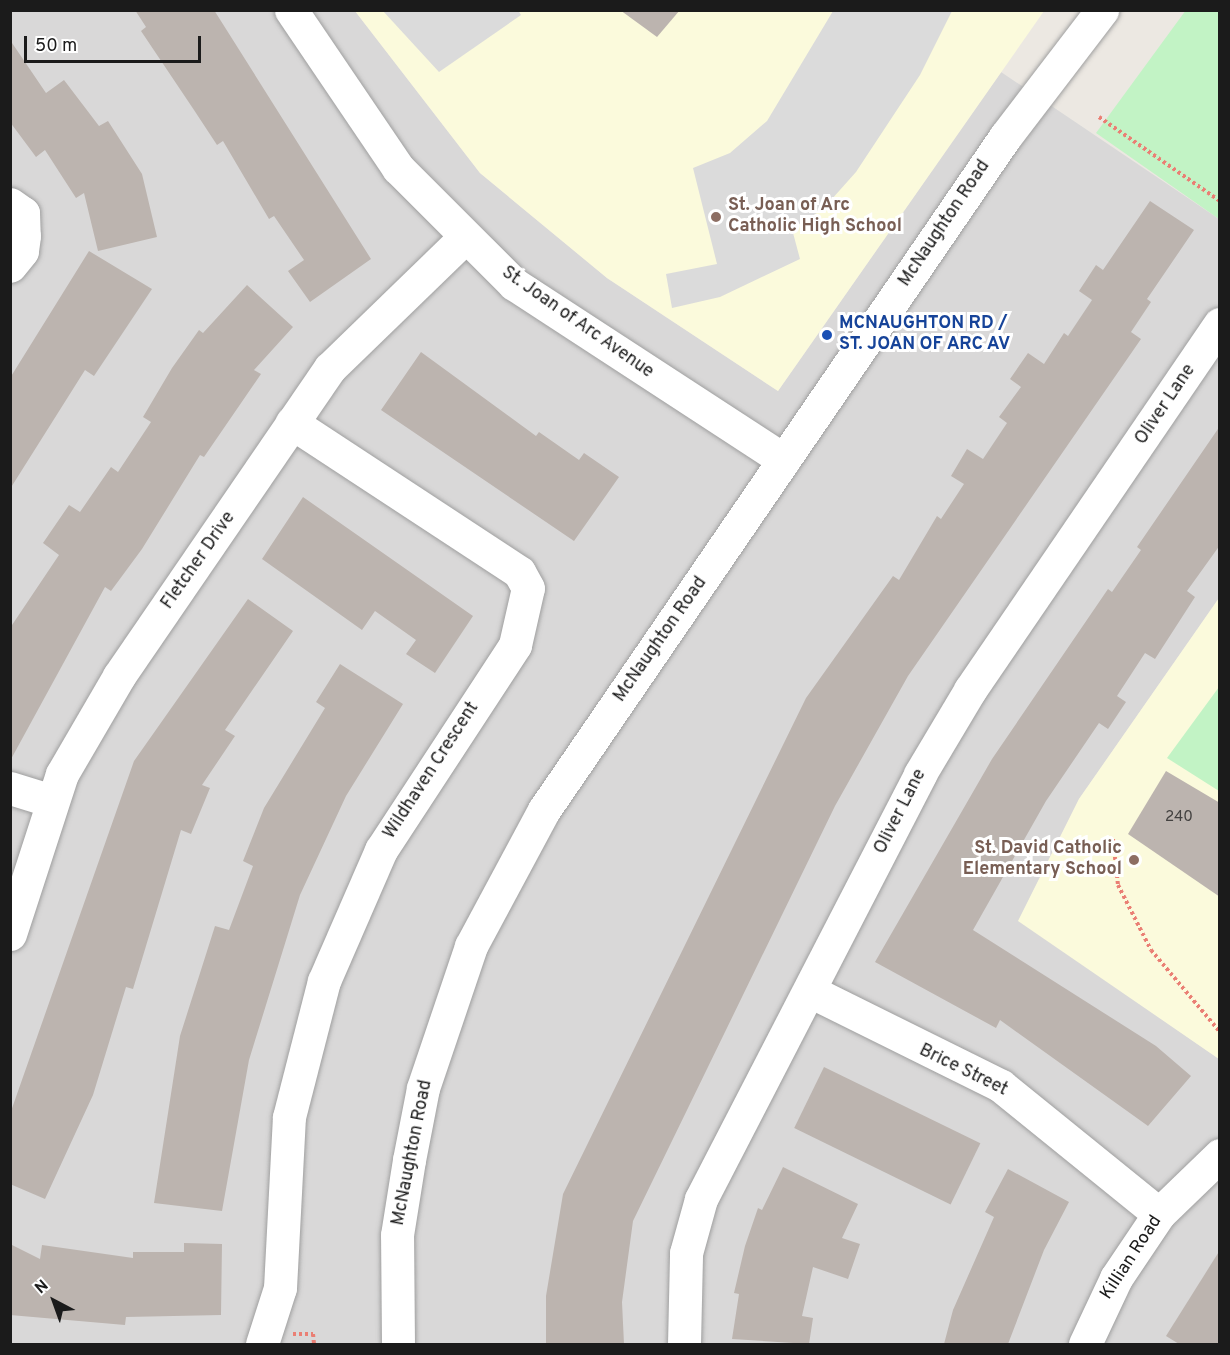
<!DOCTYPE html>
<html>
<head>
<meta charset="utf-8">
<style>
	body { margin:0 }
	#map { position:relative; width:1230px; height:1355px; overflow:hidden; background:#ece8e2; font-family:Overpass,sans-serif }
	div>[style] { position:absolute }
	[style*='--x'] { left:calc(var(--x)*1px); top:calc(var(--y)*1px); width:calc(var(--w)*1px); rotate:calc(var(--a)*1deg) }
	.residential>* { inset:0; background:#d9d8d8 }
	.education>* { inset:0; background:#fbfadc }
	.park>* { inset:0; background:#c2f3c5 }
	.parking>* { inset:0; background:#dbdbdb }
	.building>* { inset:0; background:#bcb4af; transform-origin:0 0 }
	.path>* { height:4px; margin-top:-2px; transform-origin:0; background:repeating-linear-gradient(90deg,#ea7f74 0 3px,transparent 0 6px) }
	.roads { filter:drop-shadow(0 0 2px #9f9f9f) drop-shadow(0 0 2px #9f9f9f) }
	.minor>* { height:33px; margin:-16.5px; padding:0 16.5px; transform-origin:16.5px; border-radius:16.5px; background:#fff }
	.dots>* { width:16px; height:16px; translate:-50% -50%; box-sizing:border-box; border:3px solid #fff; border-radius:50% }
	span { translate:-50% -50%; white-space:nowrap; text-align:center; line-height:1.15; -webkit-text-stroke:6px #fff; paint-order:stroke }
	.number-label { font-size:15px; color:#434140 }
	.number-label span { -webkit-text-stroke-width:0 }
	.education-label { font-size:18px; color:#785e54; font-weight:700 }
	.left { translate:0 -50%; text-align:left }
	.right { translate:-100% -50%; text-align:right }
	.street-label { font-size:18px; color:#1b1b1b }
	.transit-label { font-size:18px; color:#164399; font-weight:700 }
	.frame { position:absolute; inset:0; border:12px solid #1b1b1b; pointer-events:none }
	.north { position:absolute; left:24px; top:1271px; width:60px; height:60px; -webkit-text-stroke:4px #fff; paint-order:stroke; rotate:319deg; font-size:16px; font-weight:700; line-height:24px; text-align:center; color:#1b1b1b }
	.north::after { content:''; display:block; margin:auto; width:21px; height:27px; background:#1b1b1b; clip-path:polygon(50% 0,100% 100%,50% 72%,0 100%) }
	.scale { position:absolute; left:24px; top:36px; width:177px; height:27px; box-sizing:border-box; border:3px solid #1b1b1b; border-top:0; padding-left:8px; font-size:18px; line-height:21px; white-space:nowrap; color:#1b1b1b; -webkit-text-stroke:4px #fff; paint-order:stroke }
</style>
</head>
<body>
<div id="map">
	<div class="residential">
		<i style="clip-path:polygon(10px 11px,355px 11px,480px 173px,607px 278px,778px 391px,1001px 72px,1219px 219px,1219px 598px,1079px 799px,1019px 920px,1219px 1059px,1219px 1344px,11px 1344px)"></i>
	</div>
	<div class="education">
		<i style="clip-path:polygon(355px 11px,1044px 11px,778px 391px,607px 278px,480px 173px)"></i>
		<i style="clip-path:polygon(1219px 598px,1219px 1059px,1018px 921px,1079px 799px)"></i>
	</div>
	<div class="park">
		<i style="clip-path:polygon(1186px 10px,1219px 11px,1219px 219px,1096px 133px)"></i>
		<i style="clip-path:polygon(1219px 687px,1219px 791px,1167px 758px)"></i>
	</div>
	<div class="parking">
		<i style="clip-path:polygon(518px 10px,521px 15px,439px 72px,383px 11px)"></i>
		<i style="clip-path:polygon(833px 11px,952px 11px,920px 75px,856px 172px,823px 209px,792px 229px,800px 259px,720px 297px,672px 308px,666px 274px,717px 264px,693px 168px,730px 153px,767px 121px)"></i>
	</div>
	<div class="building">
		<i style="clip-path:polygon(135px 10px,214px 10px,371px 259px,310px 302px,288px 271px,304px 260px,274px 216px,269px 219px,223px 141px,217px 145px,194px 110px,141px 31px,146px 27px)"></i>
		<i style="clip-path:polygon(620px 10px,680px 10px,657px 37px)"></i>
		<i style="clip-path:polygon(10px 40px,46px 93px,64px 80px,99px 126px,108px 121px,142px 174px,157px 237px,98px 251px,84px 193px,76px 198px,45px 150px,36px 157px,10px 122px)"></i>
		<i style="clip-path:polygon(1150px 201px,1194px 230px,1147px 299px,1151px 302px,1131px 332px,1141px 339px,908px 676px,835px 806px,633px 1221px,622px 1302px,624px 1344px,546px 1344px,546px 1296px,563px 1194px,806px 698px,893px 576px,899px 580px,937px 516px,941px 519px,964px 484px,951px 476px,967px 449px,983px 459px,1007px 423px,999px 417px,1021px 387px,1010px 379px,1028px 353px,1044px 364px,1064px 333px,1068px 336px,1092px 300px,1079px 291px,1096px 265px,1103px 270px)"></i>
		<i style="clip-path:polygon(89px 251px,152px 289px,94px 376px,85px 370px,10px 489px,10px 378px)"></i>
		<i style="clip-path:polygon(247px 285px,293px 327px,254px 370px,261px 374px,204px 457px,200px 455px,142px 549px,111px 591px,105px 587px,10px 761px,10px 628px,59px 555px,43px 543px,69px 505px,80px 512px,111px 467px,118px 472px,151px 422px,143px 417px,172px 368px,199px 330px,203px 333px)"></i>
		<i style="clip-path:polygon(421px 352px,536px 436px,539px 432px,579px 460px,584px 453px,619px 477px,574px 541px,381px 410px)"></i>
		<i style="clip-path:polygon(1220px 426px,1220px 545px,1187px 591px,1195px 597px,1155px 659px,1145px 653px,1117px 696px,1126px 702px,1108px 729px,1099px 723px,1046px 801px,973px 930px,1156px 1046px,1191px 1076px,1148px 1126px,1000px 1020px,996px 1028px,875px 962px,992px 759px,1108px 589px,1112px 592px,1141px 550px,1137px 547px)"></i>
		<i style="clip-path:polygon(303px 497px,473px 616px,435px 673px,406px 654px,416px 640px,375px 611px,362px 630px,262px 559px)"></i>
		<i style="clip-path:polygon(248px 599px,293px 631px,225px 730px,235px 736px,202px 785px,210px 788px,191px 834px,181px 830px,133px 989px,126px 987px,93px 1095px,45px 1199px,10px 1184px,10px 1114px,134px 761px)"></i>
		<i style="clip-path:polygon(340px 664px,403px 704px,346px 796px,300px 895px,249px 1060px,222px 1211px,154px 1203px,180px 1036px,215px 926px,229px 930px,253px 866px,243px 861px,264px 808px,325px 708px,316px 702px)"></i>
		<i style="clip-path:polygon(1166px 771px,1220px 803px,1220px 897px,1128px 834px)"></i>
		<i style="left:824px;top:1067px;width:174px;height:68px;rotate:26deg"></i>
		<i style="clip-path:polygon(783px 1167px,858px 1204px,842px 1238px,860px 1244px,848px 1279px,813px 1267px,802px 1316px,813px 1318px,809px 1344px,732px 1339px,739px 1294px,734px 1293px,745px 1246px,758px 1208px,762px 1210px)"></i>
		<i style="clip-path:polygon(1008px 1169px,1069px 1202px,1044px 1250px,1008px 1344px,944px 1344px,953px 1310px,994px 1217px,985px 1212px)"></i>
		<i style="clip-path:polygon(184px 1243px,222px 1244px,221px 1315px,126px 1317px,125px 1325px,10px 1315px,10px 1244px,40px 1259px,42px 1245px,133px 1258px,133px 1252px,184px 1252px)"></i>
		<i style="clip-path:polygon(1220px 1250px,1220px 1344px,1179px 1344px,1166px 1336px)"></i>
	</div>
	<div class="path">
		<i style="--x:1099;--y:117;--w:147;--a:34.8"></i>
		<i style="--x:1113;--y:839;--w:46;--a:83.8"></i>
		<i style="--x:1118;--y:885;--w:73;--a:63.1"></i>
		<i style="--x:1151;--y:950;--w:107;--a:49.9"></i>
		<i style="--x:293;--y:1334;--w:20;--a:0"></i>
		<i style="--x:313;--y:1334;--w:10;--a:84"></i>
	</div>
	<div class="roads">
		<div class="minor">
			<i style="--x:291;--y:10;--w:191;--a:55.9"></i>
			<i style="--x:398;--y:168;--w:164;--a:45"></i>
			<i style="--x:514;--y:284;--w:322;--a:33.1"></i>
			<i style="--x:10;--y:204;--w:16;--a:35"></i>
			<i style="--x:23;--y:213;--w:23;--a:88"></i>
			<i style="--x:24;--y:236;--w:15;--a:98"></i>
			<i style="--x:22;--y:251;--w:19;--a:129"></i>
			<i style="--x:10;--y:788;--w:44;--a:17.2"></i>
			<i style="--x:10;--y:934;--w:168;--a:-72"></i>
			<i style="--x:62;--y:774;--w:113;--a:-59.8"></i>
			<i style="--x:119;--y:676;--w:373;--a:-55.6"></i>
			<i style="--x:330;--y:368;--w:188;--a:-44.1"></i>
			<i style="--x:810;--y:991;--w:213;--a:26.4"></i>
			<i style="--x:1001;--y:1086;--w:203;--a:39"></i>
			<i style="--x:262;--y:1344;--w:59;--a:-72.2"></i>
			<i style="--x:280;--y:1288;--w:171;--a:-87"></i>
			<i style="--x:289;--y:1117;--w:140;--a:-75.6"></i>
			<i style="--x:324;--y:981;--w:143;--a:-66.5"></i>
			<i style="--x:381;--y:850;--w:245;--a:-56.8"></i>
			<i style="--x:515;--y:645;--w:58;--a:-77.2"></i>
			<i style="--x:528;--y:588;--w:18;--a:-119"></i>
			<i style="--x:519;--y:572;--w:272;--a:-146.7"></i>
			<i style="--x:398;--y:1344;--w:109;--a:-90.5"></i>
			<i style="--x:397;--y:1235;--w:76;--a:-80.9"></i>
			<i style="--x:409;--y:1160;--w:73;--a:-79"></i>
			<i style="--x:423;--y:1088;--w:150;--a:-71.3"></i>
			<i style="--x:471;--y:946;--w:154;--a:-61.8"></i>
			<i style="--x:544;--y:810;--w:816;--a:-55.59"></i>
			<i style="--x:1005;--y:137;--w:160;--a:-52.6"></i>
			<i style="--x:684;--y:1344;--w:91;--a:-88.7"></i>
			<i style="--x:686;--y:1253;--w:56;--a:-74.5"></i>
			<i style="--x:701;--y:1199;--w:478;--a:-62.7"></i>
			<i style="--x:920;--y:774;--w:98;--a:-59.2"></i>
			<i style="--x:970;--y:690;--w:443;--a:-55.7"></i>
			<i style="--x:1085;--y:1344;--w:73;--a:-64.8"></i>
			<i style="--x:1116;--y:1278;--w:77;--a:-56.1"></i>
			<i style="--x:1159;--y:1214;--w:85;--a:-44"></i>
		</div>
	</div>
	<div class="dots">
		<i style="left:716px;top:217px;background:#8d6e63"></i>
		<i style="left:827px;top:335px;background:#1a4fb4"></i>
		<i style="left:1134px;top:860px;background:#8d6e63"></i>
	</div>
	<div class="number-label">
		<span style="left:1179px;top:818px">240</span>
	</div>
	<div class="education-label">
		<span class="left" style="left:728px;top:217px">St. Joan of Arc<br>Catholic High School</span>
		<span class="right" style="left:1122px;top:860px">St. David Catholic<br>Elementary School</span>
	</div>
	<div class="street-label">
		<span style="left:945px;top:224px;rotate:-56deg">McNaughton Road</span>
		<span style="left:577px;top:323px;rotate:35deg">St. Joan of Arc Avenue</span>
		<span style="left:1166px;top:405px;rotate:-56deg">Oliver Lane</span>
		<span style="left:199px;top:561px;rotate:-55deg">Fletcher Drive</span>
		<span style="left:661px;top:640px;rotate:-55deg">McNaughton Road</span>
		<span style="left:432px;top:771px;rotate:-57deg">Wildhaven Crescent</span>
		<span style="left:901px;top:812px;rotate:-63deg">Oliver Lane</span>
		<span style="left:963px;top:1071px;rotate:26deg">Brice Street</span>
		<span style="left:413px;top:1153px;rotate:-79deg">McNaughton Road</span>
		<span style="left:1132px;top:1258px;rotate:-57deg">Killian Road</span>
	</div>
	<div class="transit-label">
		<span class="left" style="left:839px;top:335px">MCNAUGHTON RD /<br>ST. JOAN OF ARC AV</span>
	</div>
	<div class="frame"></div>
	<div class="north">N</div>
	<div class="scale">50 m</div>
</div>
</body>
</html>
